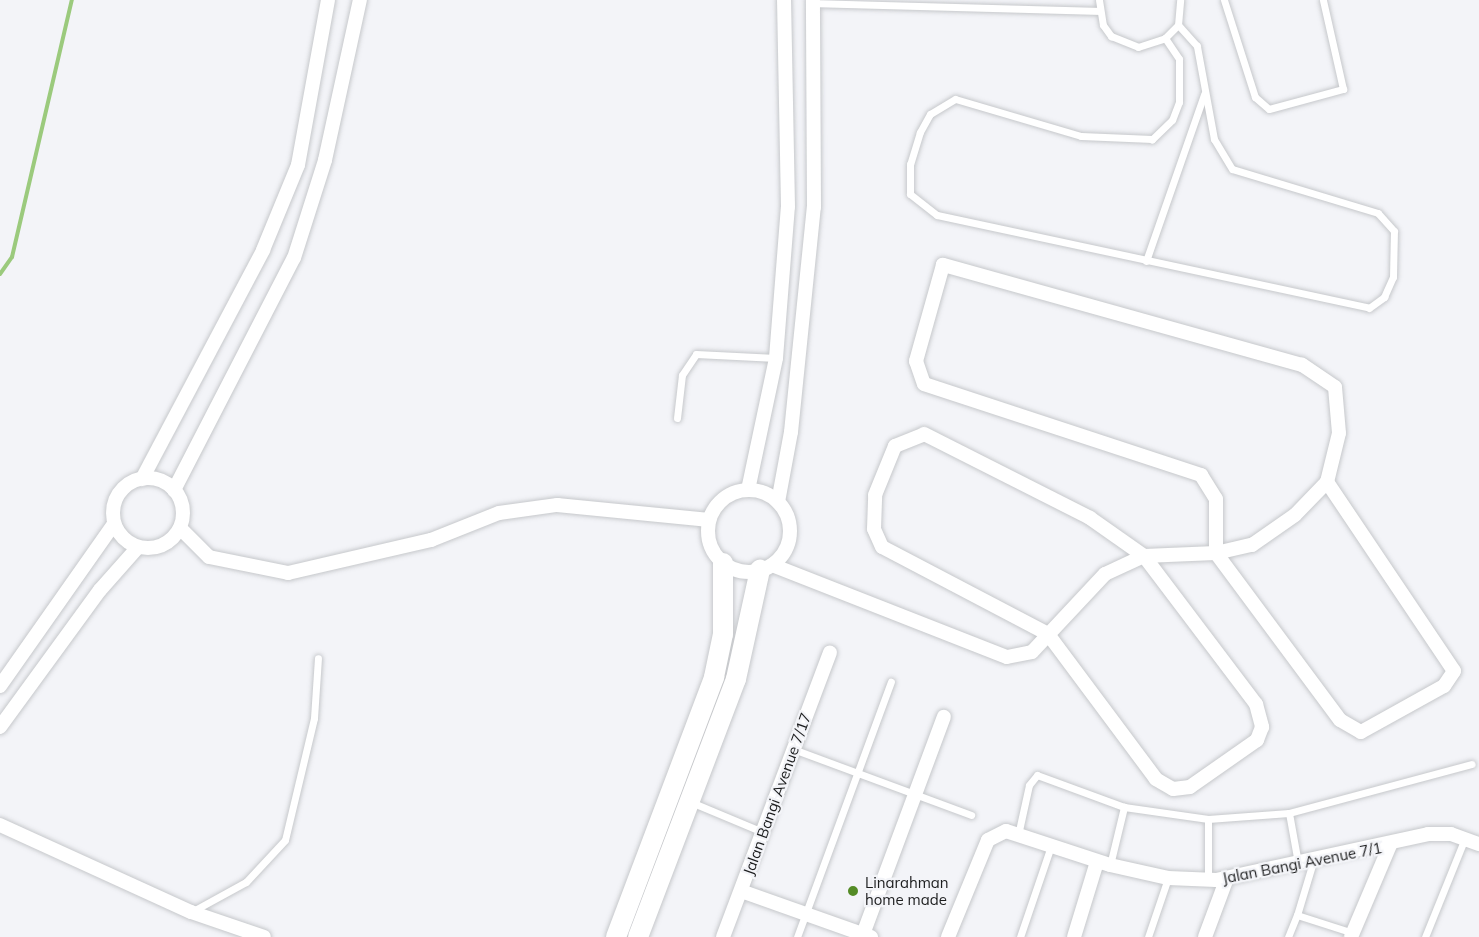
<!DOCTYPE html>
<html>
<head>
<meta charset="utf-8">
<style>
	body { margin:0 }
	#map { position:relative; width:1479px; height:937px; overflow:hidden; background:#f3f4f8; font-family:Mulish,sans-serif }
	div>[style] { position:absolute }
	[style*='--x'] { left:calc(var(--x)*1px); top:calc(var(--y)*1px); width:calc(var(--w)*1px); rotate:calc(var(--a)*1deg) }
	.stream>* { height:4px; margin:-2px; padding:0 2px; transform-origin:2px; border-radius:2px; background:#9bca7d }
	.roads { filter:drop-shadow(0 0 2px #c6c8cb) drop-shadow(0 0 2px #c6c8cb) }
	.lane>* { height:7px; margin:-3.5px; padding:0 3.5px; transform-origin:3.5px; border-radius:3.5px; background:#fff }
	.street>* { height:14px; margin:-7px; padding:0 7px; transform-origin:7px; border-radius:7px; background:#fff }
	.street>.ring { margin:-7px; padding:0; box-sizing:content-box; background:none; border:14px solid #fff; border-radius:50% }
	.secondary>* { height:20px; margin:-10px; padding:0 10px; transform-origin:10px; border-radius:10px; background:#fff }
	.dots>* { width:16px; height:16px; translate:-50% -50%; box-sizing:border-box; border:3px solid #f3f4f8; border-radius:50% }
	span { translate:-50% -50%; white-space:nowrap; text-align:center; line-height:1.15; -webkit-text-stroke:4.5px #f3f4f8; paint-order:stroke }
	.street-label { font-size:15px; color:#1c1d1e }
	.poi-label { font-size:15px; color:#1c1d1e }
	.left { translate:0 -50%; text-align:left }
</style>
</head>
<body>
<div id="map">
	<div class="stream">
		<i style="--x:0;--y:274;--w:21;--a:-55"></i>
		<i style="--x:12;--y:257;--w:264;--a:-76.9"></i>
	</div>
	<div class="roads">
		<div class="lane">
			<i style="--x:1099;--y:0;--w:25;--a:81"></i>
			<i style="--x:1103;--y:25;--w:14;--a:54"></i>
			<i style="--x:1111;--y:36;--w:29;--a:22"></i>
			<i style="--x:1138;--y:47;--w:28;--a:-18"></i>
			<i style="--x:1165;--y:38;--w:18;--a:-45"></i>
			<i style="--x:1178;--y:25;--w:25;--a:-85"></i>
			<i style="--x:1224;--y:0;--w:102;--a:72.3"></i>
			<i style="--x:1255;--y:97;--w:18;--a:41"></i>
			<i style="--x:1269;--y:109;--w:77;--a:-15.1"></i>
			<i style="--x:1343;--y:89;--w:91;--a:-102.7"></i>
			<i style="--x:813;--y:3;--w:285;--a:1.6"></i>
			<i style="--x:1165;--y:38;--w:25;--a:56"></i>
			<i style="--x:1179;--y:59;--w:43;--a:90"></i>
			<i style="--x:1179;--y:102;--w:19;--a:111"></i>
			<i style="--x:1172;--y:120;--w:28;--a:136"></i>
			<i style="--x:1152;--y:139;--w:71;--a:-177.6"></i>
			<i style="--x:1081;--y:136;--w:131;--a:-163.6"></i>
			<i style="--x:955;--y:99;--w:29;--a:149"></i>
			<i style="--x:930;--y:114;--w:21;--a:119"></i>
			<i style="--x:920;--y:132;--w:34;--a:107"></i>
			<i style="--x:910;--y:164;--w:30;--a:90"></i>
			<i style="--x:910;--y:194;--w:34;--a:38"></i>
			<i style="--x:937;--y:215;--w:442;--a:12.1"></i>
			<i style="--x:1369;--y:308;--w:19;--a:-36"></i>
			<i style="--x:1384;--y:297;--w:22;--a:-66"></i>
			<i style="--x:1393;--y:277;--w:46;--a:-88.8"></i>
			<i style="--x:1394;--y:231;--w:24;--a:-132"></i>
			<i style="--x:1378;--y:213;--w:152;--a:-163.2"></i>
			<i style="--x:1232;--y:169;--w:35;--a:-121"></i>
			<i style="--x:1214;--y:139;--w:95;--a:-100.4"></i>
			<i style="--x:1197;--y:46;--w:28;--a:-132"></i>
			<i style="--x:1146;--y:261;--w:177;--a:-70.8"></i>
			<i style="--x:677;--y:418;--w:43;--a:-83.4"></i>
			<i style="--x:682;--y:375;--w:25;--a:-56"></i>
			<i style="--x:696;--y:354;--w:80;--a:2.9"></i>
			<i style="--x:793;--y:749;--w:190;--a:20.3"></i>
			<i style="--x:698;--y:805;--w:70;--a:22.6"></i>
			<i style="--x:1289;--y:813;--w:51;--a:79.8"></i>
			<i style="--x:1208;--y:819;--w:61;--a:90"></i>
			<i style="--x:1018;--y:835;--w:51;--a:-77.6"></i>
			<i style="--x:1029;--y:785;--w:13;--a:-51"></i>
			<i style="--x:1037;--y:775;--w:93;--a:20.2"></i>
			<i style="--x:1124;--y:807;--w:85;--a:8.1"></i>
			<i style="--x:1208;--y:819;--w:81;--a:-4.2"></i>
			<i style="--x:1289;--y:813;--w:189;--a:-15"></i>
			<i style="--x:1313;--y:862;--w:55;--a:106.8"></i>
			<i style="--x:1297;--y:915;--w:59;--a:17.8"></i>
			<i style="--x:1110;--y:865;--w:60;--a:-76.4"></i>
			<i style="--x:193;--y:911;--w:60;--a:-28.7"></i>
			<i style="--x:246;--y:882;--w:57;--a:-47.1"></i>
			<i style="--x:285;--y:840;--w:125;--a:-76.6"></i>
			<i style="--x:314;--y:718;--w:60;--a:-86.2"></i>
			<i style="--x:797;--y:937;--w:272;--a:-69.8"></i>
			<i style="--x:1020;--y:937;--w:96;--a:-71.2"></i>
			<i style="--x:1148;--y:937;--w:62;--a:-71.3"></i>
			<i style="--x:1288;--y:937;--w:24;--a:-68"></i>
			<i style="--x:1425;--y:937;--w:107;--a:-68"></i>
		</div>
		<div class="street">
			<i style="--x:924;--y:434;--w:186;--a:26.8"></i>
			<i style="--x:1090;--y:518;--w:66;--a:35.1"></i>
			<i style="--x:1144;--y:556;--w:186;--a:52.9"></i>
			<i style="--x:1256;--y:704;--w:24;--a:75"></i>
			<i style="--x:1262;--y:727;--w:14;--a:111"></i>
			<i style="--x:1257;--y:740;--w:82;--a:145"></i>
			<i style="--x:1190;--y:787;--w:17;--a:173"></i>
			<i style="--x:1173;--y:789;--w:20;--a:-150"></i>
			<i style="--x:1156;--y:779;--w:181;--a:-126.7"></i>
			<i style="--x:1048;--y:634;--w:187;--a:-152.3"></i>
			<i style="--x:882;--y:547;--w:20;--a:-114"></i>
			<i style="--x:874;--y:529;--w:34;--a:-88"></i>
			<i style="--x:875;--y:495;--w:53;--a:-67.8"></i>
			<i style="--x:895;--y:446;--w:31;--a:-22"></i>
			<i class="ring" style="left:113px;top:478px;width:56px;height:56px"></i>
			<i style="--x:142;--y:479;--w:259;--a:-62.1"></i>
			<i style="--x:263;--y:250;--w:92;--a:-67.6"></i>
			<i style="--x:298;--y:165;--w:168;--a:-79.7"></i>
			<i style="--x:174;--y:490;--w:261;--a:-62.7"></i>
			<i style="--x:294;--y:258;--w:103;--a:-72.4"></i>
			<i style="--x:325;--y:160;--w:164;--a:-77.7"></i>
			<i style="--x:748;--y:490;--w:135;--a:-78"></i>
			<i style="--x:776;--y:358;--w:151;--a:-85.5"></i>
			<i style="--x:788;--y:207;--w:207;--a:-91.1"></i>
			<i class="ring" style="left:708px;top:490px;width:68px;height:68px"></i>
			<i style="--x:778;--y:502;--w:71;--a:-79.5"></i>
			<i style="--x:791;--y:432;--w:226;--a:-84.2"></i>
			<i style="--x:814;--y:207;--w:207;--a:-90.3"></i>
			<i style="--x:180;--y:528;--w:41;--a:45"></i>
			<i style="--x:209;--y:557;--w:81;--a:11.4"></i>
			<i style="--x:288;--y:573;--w:147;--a:-13"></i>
			<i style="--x:431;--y:540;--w:73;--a:-21.7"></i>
			<i style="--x:499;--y:513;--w:59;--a:-7.9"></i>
			<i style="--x:557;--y:505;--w:153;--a:5.6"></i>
			<i style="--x:772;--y:565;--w:252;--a:21.4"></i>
			<i style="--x:1007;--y:657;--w:25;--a:-11"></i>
			<i style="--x:1032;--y:652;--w:107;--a:-46.9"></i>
			<i style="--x:1105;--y:574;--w:43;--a:-24.8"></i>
			<i style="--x:1144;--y:556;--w:72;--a:-2.4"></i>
			<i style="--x:1216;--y:553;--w:37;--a:-13"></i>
			<i style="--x:1252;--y:545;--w:52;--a:-34.9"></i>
			<i style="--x:1295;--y:515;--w:46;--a:-45.9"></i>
			<i style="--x:1327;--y:482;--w:50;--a:-76.2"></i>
			<i style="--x:1339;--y:433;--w:46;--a:-95"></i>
			<i style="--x:1335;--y:387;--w:40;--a:-146"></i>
			<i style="--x:1302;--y:365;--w:373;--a:-164.4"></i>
			<i style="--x:943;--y:265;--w:100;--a:105.7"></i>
			<i style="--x:916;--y:361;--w:24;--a:71"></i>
			<i style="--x:924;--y:384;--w:292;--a:18.2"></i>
			<i style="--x:1201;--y:475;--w:28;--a:58"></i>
			<i style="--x:1216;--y:499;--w:54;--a:90"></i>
			<i style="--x:1216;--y:553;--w:208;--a:53.4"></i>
			<i style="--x:1340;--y:720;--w:24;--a:30"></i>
			<i style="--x:1361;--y:732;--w:95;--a:-29"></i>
			<i style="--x:1444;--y:686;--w:18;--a:-56"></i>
			<i style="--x:1454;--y:671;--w:228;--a:-123.9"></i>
			<i style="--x:0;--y:686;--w:198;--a:-54.9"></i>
			<i style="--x:0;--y:727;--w:170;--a:-53.9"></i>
			<i style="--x:100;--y:590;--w:57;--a:-48.5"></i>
			<i style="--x:0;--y:825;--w:210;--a:24.5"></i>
			<i style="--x:191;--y:912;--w:77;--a:18.9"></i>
			<i style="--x:741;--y:891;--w:138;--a:19.5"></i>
			<i style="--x:723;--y:937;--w:304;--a:-69.4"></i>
			<i style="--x:862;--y:937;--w:235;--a:-69.6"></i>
			<i style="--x:948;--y:937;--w:105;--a:-67.6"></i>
			<i style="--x:988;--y:840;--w:20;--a:-27"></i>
			<i style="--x:1006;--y:831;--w:109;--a:18.1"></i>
			<i style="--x:1110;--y:865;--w:59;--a:12.6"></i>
			<i style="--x:1168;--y:878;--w:48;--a:2.4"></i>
			<i style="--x:1216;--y:880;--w:217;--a:-12.2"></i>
			<i style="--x:1428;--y:834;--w:23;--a:0"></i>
			<i style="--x:1451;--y:834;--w:30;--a:20"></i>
			<i style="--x:1074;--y:937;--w:78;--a:-73"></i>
			<i style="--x:1205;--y:937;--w:63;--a:-69.6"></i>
			<i style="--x:1351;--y:937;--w:100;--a:-67"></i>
		</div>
		<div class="secondary">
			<i style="--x:616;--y:937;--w:278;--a:-69.3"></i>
			<i style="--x:714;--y:677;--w:44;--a:-78.2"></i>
			<i style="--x:723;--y:634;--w:71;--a:-90"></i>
			<i style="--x:638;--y:937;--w:276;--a:-69.2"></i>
			<i style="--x:736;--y:679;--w:112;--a:-77.6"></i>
		</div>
	</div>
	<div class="dots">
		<i style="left:853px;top:891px;background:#548b26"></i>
	</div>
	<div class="street-label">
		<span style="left:777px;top:794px;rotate:-70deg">Jalan Bangi Avenue 7/17</span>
		<span style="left:1302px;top:863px;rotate:-11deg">Jalan Bangi Avenue 7/1</span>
	</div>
	<div class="poi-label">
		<span class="left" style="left:865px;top:891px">Linarahman<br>home made</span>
	</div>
</div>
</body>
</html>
